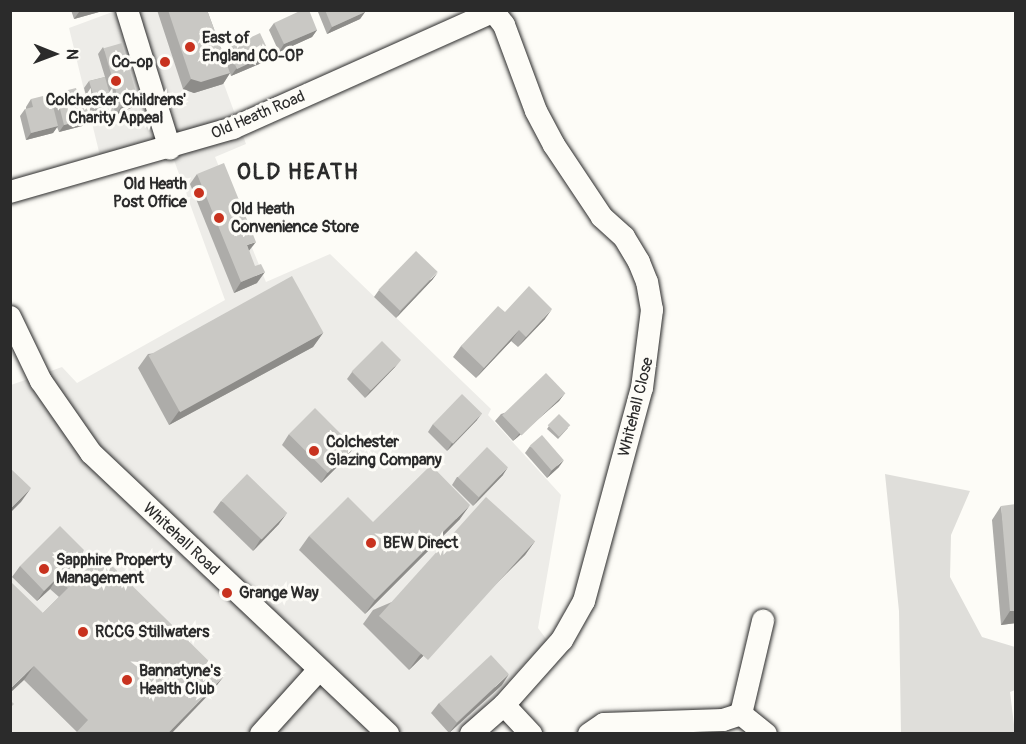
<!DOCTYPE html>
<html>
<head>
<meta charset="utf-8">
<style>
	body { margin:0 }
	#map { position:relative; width:1026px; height:744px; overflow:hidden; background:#fdfcf7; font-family:Pangolin,sans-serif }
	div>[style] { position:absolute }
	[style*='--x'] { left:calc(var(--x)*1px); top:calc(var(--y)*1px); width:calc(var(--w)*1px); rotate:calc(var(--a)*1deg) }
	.built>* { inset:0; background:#edece8 }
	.green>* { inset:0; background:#dfdeda }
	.roads { filter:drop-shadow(0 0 2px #2b2b2b) drop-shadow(0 0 2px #2b2b2b) }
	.minor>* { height:22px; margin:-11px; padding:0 11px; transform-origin:11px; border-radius:11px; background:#fdfcf7 }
	.wall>* { inset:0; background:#adaca9 }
	.shaded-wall>* { inset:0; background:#8d8c89 }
	.building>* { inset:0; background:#c9c8c4; transform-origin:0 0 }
	.dots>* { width:16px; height:16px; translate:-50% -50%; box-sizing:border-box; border:3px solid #fdfcf7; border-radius:50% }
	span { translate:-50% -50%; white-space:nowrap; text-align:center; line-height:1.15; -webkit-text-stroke:6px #fdfcf7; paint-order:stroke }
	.poi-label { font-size:16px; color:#2b2b2b; font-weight:700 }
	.left { translate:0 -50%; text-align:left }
	.right { translate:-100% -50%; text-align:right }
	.street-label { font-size:16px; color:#2b2b2b }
	.district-label { font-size:22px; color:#2b2b2b; font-weight:700; letter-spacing:1.5px }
	.frame { position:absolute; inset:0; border:12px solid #2b2b2b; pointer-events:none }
	.north { position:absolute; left:24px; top:24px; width:60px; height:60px; -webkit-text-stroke:4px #fdfcf7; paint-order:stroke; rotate:91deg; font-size:16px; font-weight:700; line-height:24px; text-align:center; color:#2b2b2b }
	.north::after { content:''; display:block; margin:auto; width:21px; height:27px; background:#2b2b2b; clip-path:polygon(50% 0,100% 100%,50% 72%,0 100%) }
</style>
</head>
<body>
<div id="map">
	<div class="built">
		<i style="clip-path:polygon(115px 11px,197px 11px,246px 144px,215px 157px,266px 282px,330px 254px,491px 409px,488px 415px,561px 495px,538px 628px,547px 640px,459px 733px,11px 734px,11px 385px,62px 367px,77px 383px,225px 300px,167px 141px,100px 156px,69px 28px)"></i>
	</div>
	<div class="green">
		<i style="clip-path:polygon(885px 474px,970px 491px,951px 535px,950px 577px,982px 637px,1015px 647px,1015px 690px,1010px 692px,1015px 733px,901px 733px,899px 611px)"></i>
	</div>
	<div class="roads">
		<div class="minor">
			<i style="--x:127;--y:10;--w:145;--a:72.8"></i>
			<i style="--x:10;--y:192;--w:232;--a:-16"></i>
			<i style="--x:233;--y:128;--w:289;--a:-24.1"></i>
			<i style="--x:10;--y:317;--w:71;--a:64.2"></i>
			<i style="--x:41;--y:381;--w:88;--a:55.2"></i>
			<i style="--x:91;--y:453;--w:409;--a:43.4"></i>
			<i style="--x:504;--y:705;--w:40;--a:47"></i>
			<i style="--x:741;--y:714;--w:32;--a:39"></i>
			<i style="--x:261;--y:734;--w:85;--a:-47.9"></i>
			<i style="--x:471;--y:734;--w:44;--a:-41.3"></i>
			<i style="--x:504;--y:705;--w:87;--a:-48.3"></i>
			<i style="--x:562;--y:640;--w:45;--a:-60.6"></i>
			<i style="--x:584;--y:601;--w:221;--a:-74.8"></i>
			<i style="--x:642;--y:388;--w:79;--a:-82.7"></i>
			<i style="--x:652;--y:310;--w:28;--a:-100"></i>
			<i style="--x:647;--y:282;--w:22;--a:-112"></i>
			<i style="--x:639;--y:262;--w:29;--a:-121"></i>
			<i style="--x:624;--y:237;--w:30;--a:-138"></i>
			<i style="--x:602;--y:217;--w:87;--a:-123.7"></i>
			<i style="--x:554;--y:145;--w:38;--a:-118"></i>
			<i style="--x:536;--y:111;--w:92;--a:-110.4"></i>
			<i style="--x:504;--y:25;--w:16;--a:-128"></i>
			<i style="--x:589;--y:734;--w:18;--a:-34"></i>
			<i style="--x:604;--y:724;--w:119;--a:-1.9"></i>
			<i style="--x:723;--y:720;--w:19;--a:-18"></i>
			<i style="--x:741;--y:714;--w:96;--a:-76.7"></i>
		</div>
	</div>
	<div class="wall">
		<i style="clip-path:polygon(71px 10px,100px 10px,99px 12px,74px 19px)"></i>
		<i style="clip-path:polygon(157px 10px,207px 10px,223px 53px,227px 47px,264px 62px,231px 76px,230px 73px,223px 84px,194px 93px,183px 89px)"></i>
		<i style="clip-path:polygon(319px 10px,364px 10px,365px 12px,360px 19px,327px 34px,318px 12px)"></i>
		<i style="clip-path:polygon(274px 23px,317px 30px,312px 37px,279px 52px,269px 30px)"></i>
		<i style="clip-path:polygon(103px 47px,133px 107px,116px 114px,116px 116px,111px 123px,94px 124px,84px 88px,89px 81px,105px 77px,98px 54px)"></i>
		<i style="clip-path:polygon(64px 91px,78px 95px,91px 118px,86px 125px,59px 132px,57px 127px,53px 133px,26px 140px,20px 116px,25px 109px,26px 109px,26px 107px,31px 99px,45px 103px,53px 108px,59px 101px,59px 99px)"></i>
		<i style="clip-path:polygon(197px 174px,249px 251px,257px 283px,234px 293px,190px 184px)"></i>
		<i style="clip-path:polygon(433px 279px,396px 318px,374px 297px,379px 290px)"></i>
		<i style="clip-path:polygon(505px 312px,545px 319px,518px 347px,511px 341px,476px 378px,453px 357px,461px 346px)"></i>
		<i style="clip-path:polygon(323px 333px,313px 347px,169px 425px,138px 368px,148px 354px)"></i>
		<i style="clip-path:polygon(395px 367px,365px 398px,347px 379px,352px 372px)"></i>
		<i style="clip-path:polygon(565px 393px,559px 401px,513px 441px,495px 421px,501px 414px)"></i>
		<i style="clip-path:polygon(477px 420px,447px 451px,428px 432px,433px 424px)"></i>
		<i style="clip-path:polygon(549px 426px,568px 428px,558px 439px,547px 429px)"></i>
		<i style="clip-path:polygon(289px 434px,346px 458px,321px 483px,282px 445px)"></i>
		<i style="clip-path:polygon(530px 446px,559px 467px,547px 478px,525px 453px)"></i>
		<i style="clip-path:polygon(503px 475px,473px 506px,452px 485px,457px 477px)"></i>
		<i style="clip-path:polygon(221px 501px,279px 524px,253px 551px,213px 512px)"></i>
		<i style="clip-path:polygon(1001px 506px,1016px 623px,1001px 625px,992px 520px)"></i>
		<i style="clip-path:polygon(460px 519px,365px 614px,299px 550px,309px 536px,373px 522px)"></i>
		<i style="clip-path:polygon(535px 541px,525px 555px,409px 670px,363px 624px,373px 610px)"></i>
		<i style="clip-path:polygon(77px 561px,64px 574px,73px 583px,214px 689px,77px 732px,24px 680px,43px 613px,59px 597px,50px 589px,37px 601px,12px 577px,20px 566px)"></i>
		<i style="clip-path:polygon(502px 685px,449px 733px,431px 713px,439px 703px)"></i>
	</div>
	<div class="shaded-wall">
		<i style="clip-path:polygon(84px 10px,100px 10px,99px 12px,74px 19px,79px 12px)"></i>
		<i style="clip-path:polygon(365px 12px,360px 19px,327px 34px,332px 27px)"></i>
		<i style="clip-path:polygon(317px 30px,312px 37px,279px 52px,284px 44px)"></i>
		<i style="clip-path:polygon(270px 54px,264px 62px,231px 76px,236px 69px)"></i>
		<i style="clip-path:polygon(230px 73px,223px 84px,194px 93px,183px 89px,191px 79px)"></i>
		<i style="clip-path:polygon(138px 100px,133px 107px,116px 115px,121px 107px)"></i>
		<i style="clip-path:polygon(116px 116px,111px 123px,94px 124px,100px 117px)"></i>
		<i style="clip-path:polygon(91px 118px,86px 125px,59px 132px,64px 125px)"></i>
		<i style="clip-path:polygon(58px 126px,53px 133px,26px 140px,31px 133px)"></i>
		<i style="clip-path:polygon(256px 242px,248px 252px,247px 245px)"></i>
		<i style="clip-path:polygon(265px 272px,257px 283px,234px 293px,241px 282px)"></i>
		<i style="clip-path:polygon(438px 272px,433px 279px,396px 318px,401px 311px)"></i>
		<i style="clip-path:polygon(552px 309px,545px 319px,518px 347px,526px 337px)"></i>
		<i style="clip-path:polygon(519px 330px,511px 341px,476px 378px,484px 368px)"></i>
		<i style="clip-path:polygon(323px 333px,313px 347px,169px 425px,179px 411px)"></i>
		<i style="clip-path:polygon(401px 360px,395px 367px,365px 398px,371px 390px)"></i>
		<i style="clip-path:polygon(565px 393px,559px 401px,513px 441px,519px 434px)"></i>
		<i style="clip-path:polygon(482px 413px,477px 420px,447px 451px,452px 443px)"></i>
		<i style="clip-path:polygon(354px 447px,346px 458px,321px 483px,328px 472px)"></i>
		<i style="clip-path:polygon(564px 460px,559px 467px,547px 478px,552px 470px)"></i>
		<i style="clip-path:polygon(508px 467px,503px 475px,473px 506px,479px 498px)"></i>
		<i style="clip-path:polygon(31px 488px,21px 502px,10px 513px,10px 509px)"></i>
		<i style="clip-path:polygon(470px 505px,460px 519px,365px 614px,375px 600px)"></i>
		<i style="clip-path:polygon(287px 513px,279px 524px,253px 551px,260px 540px)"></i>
		<i style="clip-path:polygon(535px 541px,525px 555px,409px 670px,419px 656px)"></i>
		<i style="clip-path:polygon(84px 550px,77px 561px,58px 579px,62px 573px)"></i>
		<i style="clip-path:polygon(57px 578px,50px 589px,37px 601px,44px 591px)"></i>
		<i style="clip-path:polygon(1010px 611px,1016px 611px,1016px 623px,1001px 625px)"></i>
		<i style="clip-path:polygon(34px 666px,24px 680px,10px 693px,10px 689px)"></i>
		<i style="clip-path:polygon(509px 674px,502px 685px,449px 733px,457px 723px)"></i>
		<i style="clip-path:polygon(224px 676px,214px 689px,171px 734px,167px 734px)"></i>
	</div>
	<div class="building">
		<i style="clip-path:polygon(168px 10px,207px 10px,230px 73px,201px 82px,191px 79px)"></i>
		<i style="clip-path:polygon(302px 10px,309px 10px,317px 30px,284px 44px,274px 23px)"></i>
		<i style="clip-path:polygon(325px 10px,364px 10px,365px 12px,332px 27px)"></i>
		<i style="left:260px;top:33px;width:23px;height:36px;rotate:65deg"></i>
		<i style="left:122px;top:43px;width:59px;height:19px;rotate:74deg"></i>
		<i style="clip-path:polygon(105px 77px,116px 116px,100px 117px,89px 81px)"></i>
		<i style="clip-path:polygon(76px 88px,78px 95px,85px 94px,91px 118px,64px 125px,58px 101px,66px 99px,64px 91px)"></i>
		<i style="clip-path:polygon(43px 96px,45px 103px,52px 102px,58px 126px,31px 133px,25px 109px,33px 107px,31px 99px)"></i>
		<i style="clip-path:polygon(224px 163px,256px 242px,247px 245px,255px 266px,261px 264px,265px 272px,241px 282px,197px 174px)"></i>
		<i style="left:416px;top:251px;width:30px;height:54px;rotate:44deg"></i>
		<i style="left:292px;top:276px;width:65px;height:164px;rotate:61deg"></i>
		<i style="clip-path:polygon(529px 286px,552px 309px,526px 337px,519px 330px,484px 368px,461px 346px,498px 306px,505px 312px)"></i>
		<i style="left:382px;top:341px;width:27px;height:43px;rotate:45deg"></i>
		<i style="left:546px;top:373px;width:28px;height:61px;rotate:46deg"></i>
		<i style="left:462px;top:394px;width:28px;height:42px;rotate:44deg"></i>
		<i style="left:315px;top:408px;width:55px;height:37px;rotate:45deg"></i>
		<i style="left:559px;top:414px;width:16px;height:16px;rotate:45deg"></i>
		<i style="left:542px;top:435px;width:33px;height:16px;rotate:49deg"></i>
		<i style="left:487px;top:447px;width:29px;height:42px;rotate:44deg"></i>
		<i style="clip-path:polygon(431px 465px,470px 505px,375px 600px,309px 536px,348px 497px,373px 522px)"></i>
		<i style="clip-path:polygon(10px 468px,31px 488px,10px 509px)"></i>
		<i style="left:247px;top:474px;width:56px;height:37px;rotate:44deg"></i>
		<i style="left:486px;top:497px;width:66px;height:160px;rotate:42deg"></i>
		<i style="clip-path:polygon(1016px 504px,1016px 611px,1010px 611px,1001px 506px)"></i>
		<i style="clip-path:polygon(60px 526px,84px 550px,62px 573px,73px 583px,68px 588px,57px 578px,44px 591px,20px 566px)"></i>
		<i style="clip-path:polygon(101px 555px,224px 676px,167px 734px,75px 734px,88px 720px,34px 666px,10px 689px,10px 581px,43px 613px)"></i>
		<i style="left:491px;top:655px;width:26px;height:71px;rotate:47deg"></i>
		<i style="clip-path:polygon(10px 700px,14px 704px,10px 708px)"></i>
	</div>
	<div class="dots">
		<i style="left:190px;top:47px;background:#c8321e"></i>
		<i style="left:165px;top:62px;background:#c8321e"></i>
		<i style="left:116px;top:81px;background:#c8321e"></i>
		<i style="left:199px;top:193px;background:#c8321e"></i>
		<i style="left:219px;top:218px;background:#c8321e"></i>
		<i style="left:314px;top:451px;background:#c8321e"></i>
		<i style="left:371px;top:543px;background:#c8321e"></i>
		<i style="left:44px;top:569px;background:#c8321e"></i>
		<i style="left:227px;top:593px;background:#c8321e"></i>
		<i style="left:83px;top:632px;background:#c8321e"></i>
		<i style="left:127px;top:680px;background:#c8321e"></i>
	</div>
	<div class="poi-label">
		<span class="left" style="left:202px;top:47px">East of<br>England CO-OP</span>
		<span class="right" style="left:153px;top:62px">Co-op</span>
		<span style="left:116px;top:109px">Colchester Childrens'<br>Charity Appeal</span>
		<span class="right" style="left:187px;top:193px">Old Heath<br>Post Office</span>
		<span class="left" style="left:231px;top:218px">Old Heath<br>Convenience Store</span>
		<span class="left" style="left:326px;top:451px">Colchester<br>Glazing Company</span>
		<span class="left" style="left:383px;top:543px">BEW Direct</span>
		<span class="left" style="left:56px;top:569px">Sapphire Property<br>Management</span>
		<span class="left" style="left:239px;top:593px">Grange Way</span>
		<span class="left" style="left:95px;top:632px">RCCG Stillwaters</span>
		<span class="left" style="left:139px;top:680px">Bannatyne's<br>Health Club</span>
	</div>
	<div class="street-label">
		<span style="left:258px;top:115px;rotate:-23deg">Old Heath Road</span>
		<span style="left:636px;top:407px;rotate:-76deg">Whitehall Close</span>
		<span style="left:181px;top:539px;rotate:43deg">Whitehall Road</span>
	</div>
	<div class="district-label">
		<span style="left:298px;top:173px">OLD HEATH</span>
	</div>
	<div class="frame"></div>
	<div class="north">N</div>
</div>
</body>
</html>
